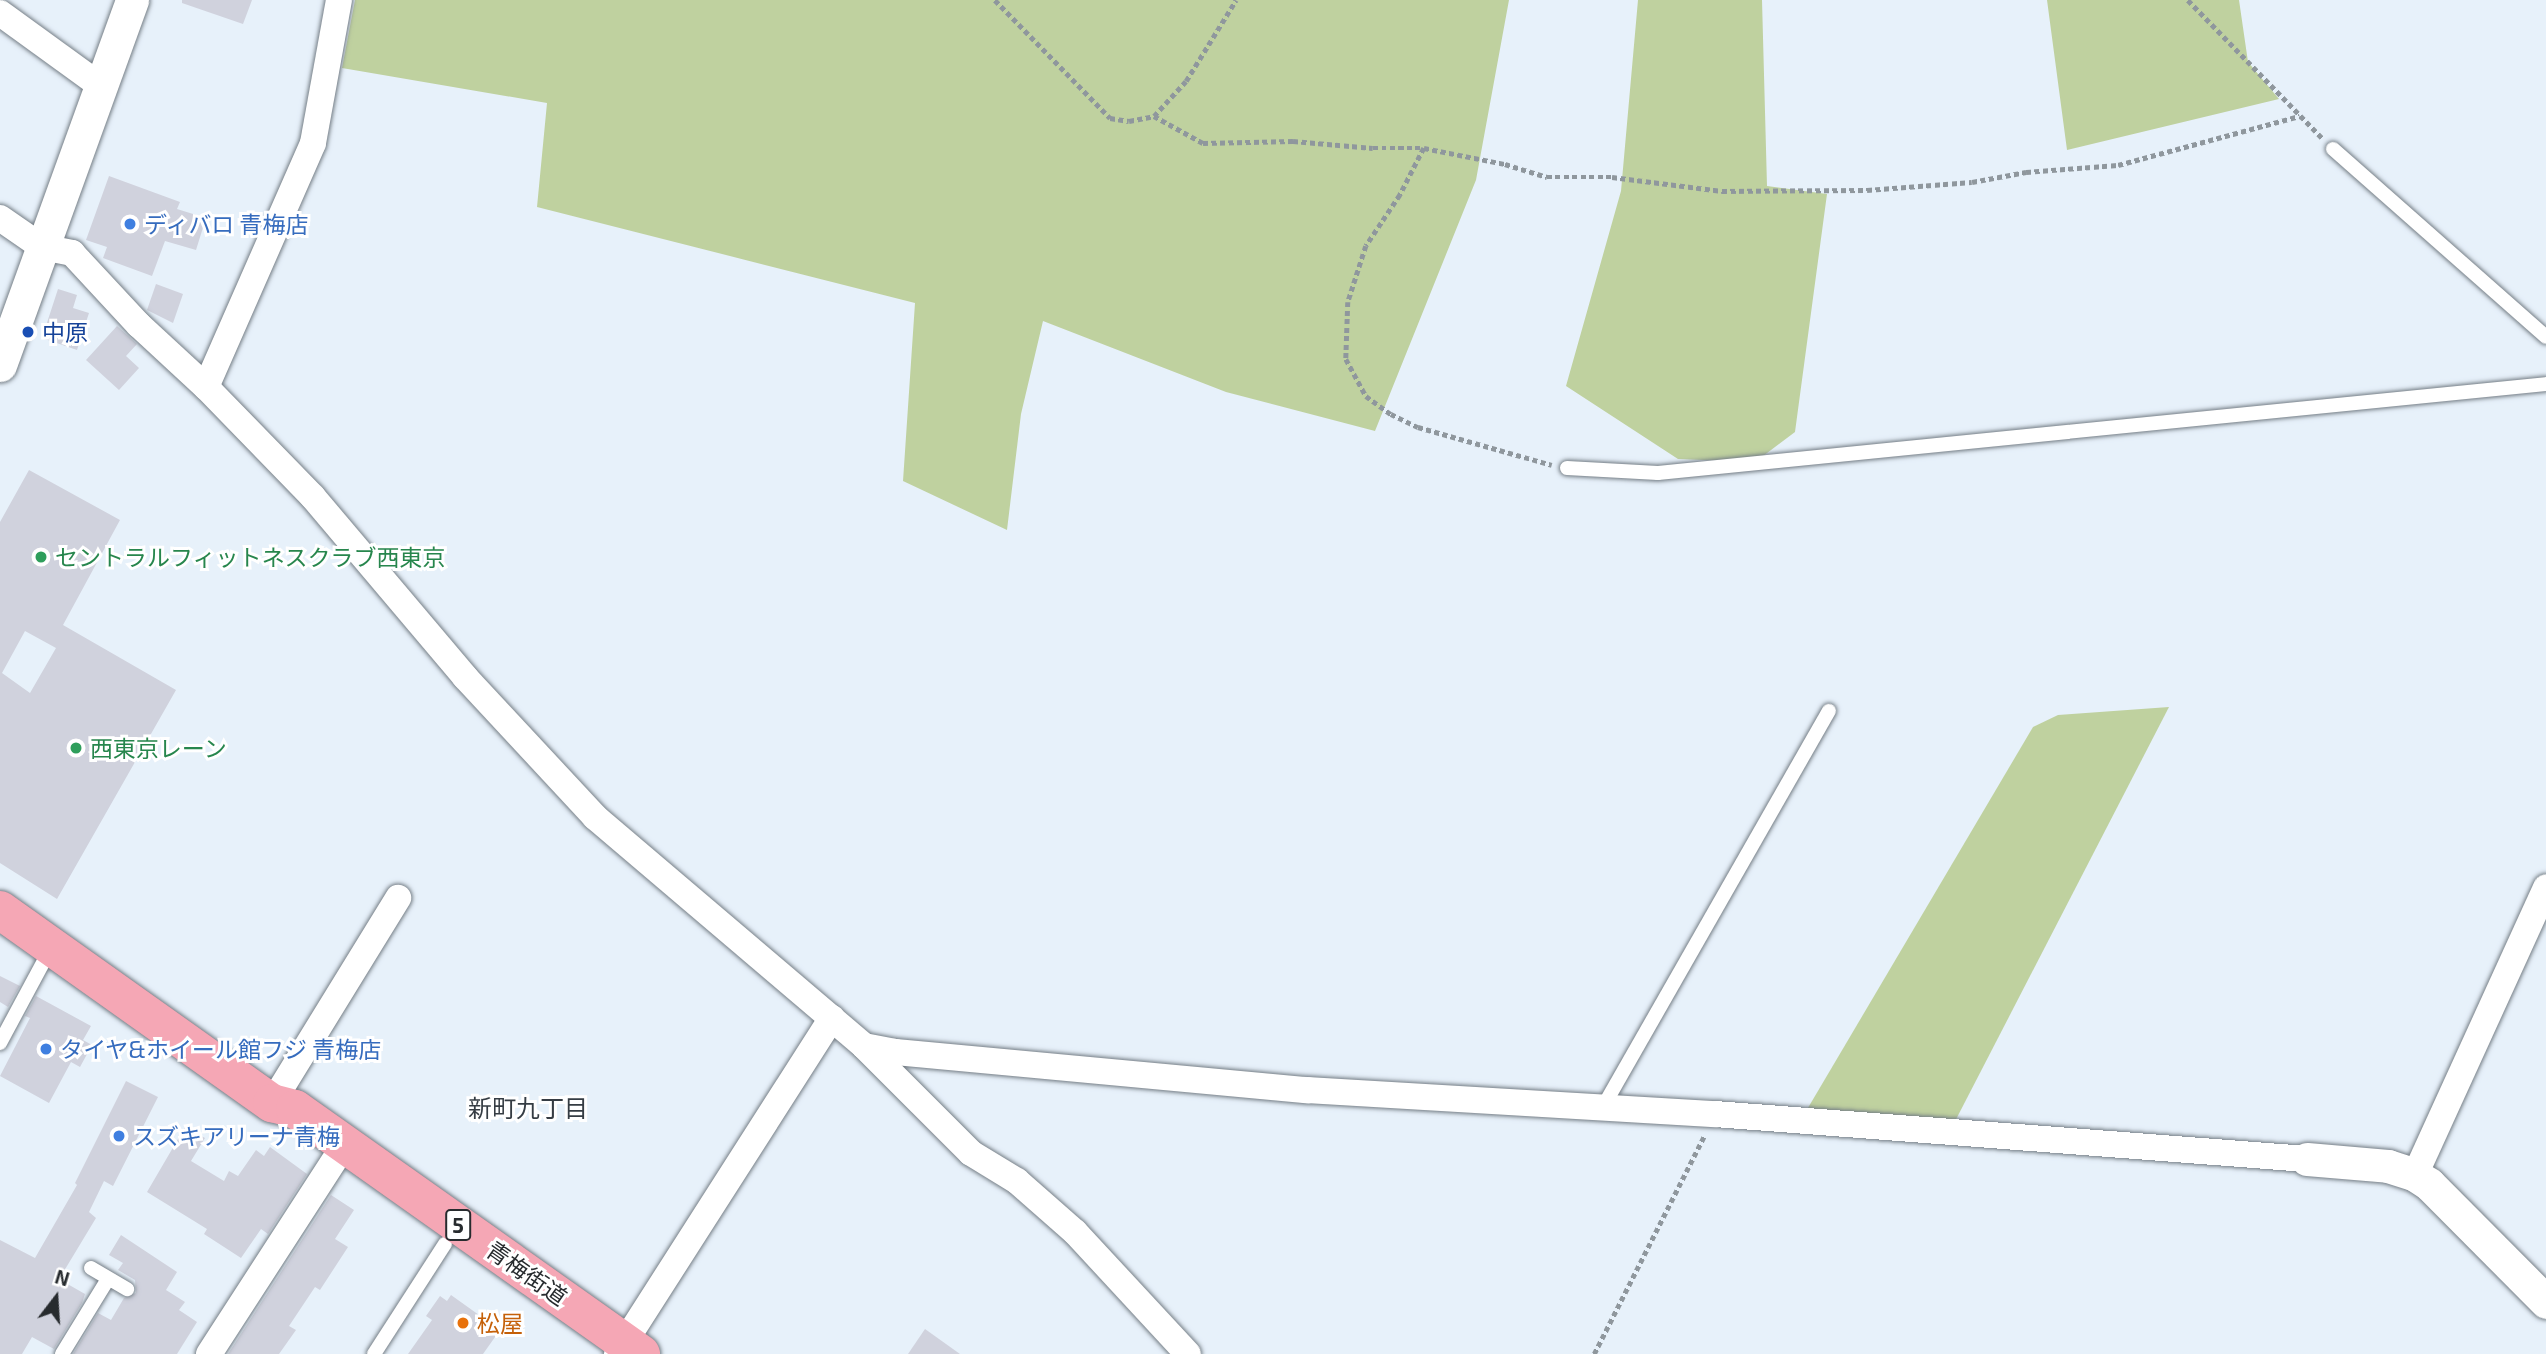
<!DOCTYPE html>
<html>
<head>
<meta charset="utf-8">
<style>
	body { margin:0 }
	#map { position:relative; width:2546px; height:1354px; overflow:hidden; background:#e7f1fa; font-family:"Exo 2","Noto Sans JP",sans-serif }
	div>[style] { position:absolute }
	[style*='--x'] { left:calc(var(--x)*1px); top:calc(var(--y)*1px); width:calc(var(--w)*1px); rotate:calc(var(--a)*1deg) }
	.green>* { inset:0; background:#bfd19f }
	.building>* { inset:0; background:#d0d2dd }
	.path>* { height:4.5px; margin-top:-2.25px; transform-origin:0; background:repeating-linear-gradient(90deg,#8f979d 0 5px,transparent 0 8.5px) }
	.roads { filter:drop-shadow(0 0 2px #757e86) drop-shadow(0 0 2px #757e86) }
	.service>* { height:14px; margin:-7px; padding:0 7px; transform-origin:7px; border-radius:7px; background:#fff }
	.minor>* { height:26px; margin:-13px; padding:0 13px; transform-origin:13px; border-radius:13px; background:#fff }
	.tertiary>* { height:33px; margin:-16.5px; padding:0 16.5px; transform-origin:16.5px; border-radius:16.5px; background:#fff }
	.primary>* { height:38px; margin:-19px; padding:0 19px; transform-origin:19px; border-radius:19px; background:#f5a7b5 }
	.dots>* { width:19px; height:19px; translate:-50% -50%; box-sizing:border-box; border:4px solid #fff; border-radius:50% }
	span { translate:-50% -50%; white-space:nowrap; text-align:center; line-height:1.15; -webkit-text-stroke:6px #fff; paint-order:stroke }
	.shield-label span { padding:2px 5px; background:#fff; border:2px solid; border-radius:5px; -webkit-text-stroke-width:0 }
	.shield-label { font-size:21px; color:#272b2e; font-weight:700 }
	.shop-label { font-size:23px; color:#366cbe }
	.left { translate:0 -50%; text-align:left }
	.transit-label { font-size:23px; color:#164399 }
	.leisure-label { font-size:23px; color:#27864d }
	.street-label { font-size:23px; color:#272b2e }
	.food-label { font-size:23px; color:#c56008 }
	.neighbourhood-label { font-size:24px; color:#353c43 }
	.north { position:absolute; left:21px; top:1263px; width:70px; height:70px; -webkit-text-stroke:5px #fff; paint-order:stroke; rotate:17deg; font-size:19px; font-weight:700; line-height:28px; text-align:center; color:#272b2e }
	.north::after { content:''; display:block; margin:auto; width:24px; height:32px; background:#272b2e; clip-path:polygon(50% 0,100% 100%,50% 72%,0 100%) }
</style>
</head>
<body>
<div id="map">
	<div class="green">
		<i style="clip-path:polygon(355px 0,1509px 0,1476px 180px,1375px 431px,1226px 392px,1043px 321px,1021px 414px,1007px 530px,903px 481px,915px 303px,537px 207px,547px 103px,342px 68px)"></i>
		<i style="clip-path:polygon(1638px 0,1762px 0,1767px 186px,1827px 194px,1795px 432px,1755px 462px,1678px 459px,1566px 386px,1621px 191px)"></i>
		<i style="clip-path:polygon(2047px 0,2239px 0,2248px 62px,2279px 99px,2067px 150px)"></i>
		<i style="clip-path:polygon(2169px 707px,1950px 1131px,1802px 1118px,2033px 727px,2058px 715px)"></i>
	</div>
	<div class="building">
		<i style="clip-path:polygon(182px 0,252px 0,243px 24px,182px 3px)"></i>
		<i style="clip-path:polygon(109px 176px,180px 202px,177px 209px,206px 218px,196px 250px,165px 241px,152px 276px,103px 258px,107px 247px,86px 240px)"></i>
		<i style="clip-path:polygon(156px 284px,183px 294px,173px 323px,147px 310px)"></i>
		<i style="clip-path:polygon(58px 289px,77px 295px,73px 308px,89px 313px,77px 350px,42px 338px)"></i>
		<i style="clip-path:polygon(117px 326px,137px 344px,126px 356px,139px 368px,119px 390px,86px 360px)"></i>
		<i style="clip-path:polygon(evenodd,29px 470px,120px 520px,63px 625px,176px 690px,57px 899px,0 863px,0 522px,29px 470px,25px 631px,56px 648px,30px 693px,2px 673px,25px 631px)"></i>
		<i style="clip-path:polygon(0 976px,20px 986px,8px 1007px,0 1002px)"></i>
		<i style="clip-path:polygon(36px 996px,91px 1026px,83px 1040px,92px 1045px,80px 1067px,71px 1062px,49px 1103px,0 1076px,30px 1018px,25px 1016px)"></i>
		<i style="clip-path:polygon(126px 1081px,158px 1097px,113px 1186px,104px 1181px,89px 1212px,96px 1218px,64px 1271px,68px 1273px,64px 1282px,85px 1294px,82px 1303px,54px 1349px,32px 1337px,22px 1354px,0 1354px,0 1240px,35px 1258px,77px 1185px,75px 1183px)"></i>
		<i style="clip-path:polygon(185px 1127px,205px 1138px,191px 1161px,224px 1181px,229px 1171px,238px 1176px,256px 1150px,264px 1156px,270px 1147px,307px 1174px,268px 1234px,261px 1229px,241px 1258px,204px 1234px,207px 1229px,147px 1192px)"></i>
		<i style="clip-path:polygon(331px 1195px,354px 1210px,335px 1239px,348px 1247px,320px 1290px,315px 1287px,289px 1326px,296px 1330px,279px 1354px,228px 1354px)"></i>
		<i style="clip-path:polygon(121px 1235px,177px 1272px,166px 1290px,185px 1302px,179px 1310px,197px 1322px,177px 1354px,73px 1354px,98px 1313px,111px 1320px,124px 1298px,136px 1293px,135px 1280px,118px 1270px,123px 1263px,109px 1255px)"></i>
		<i style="clip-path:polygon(451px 1295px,500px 1330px,483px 1354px,408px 1354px,432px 1320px,426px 1316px,440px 1296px,447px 1301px)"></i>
		<i style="clip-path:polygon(925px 1329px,960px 1354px,908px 1354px)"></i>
	</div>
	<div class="path">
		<i style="--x:995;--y:0;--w:165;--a:45.7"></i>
		<i style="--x:1110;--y:118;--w:19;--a:9"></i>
		<i style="--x:1129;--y:121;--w:25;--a:-11"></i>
		<i style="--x:1154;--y:116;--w:47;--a:-47.6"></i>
		<i style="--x:1186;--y:81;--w:95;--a:-58.3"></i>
		<i style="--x:2188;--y:0;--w:194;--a:45.8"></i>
		<i style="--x:1154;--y:116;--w:56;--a:28.9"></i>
		<i style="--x:1203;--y:143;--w:90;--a:-1.3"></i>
		<i style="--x:1293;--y:141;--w:80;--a:5"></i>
		<i style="--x:1373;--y:148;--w:51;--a:0"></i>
		<i style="--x:1424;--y:148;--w:83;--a:11.2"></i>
		<i style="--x:1505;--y:164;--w:44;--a:17.2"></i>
		<i style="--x:1547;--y:177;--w:65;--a:0"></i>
		<i style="--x:1612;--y:177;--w:111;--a:7.3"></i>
		<i style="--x:1722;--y:191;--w:145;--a:-0.4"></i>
		<i style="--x:1867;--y:190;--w:105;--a:-4.4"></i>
		<i style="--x:1972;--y:182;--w:55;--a:-10.5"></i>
		<i style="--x:2026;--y:172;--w:92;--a:-4.4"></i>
		<i style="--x:2118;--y:165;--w:188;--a:-15.1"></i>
		<i style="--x:1424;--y:148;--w:53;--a:117.1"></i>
		<i style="--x:1400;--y:195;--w:61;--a:123.7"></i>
		<i style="--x:1366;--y:246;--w:59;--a:107.8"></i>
		<i style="--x:1348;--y:302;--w:57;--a:92"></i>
		<i style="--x:1346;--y:359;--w:42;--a:61.6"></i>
		<i style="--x:1366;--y:396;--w:31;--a:36"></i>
		<i style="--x:1391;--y:414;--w:30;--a:26"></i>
		<i style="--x:1418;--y:427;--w:139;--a:15.8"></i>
		<i style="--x:1594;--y:1354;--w:244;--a:-63.2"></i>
	</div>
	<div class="roads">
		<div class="service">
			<i style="--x:2333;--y:149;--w:284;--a:41.4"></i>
			<i style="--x:1567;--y:468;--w:91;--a:3.1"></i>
			<i style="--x:1658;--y:473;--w:892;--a:-5.72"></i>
			<i style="--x:0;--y:1043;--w:108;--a:-61.8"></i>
			<i style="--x:1603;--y:1107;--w:456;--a:-60.3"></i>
			<i style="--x:91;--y:1268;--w:42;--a:30.3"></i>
			<i style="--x:62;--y:1354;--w:88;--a:-58.5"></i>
			<i style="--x:374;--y:1354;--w:131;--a:-57.2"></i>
		</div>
		<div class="minor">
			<i style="--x:0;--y:13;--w:125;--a:35.9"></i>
			<i style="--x:0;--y:218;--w:51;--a:34.6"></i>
			<i style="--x:42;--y:247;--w:31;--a:11"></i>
			<i style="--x:72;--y:253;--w:98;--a:47.1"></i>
			<i style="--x:139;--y:325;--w:91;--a:42.8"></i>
			<i style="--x:206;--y:387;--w:153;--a:45.8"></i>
			<i style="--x:313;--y:497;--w:236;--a:49.8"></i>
			<i style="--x:465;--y:677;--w:191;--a:47.1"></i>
			<i style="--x:595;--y:817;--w:353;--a:40.4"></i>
			<i style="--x:864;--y:1046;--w:151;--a:45"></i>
			<i style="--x:971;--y:1153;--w:54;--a:31.3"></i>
			<i style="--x:1017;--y:1181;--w:77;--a:41.3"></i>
			<i style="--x:1075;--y:1232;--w:166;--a:47.2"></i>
			<i style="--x:206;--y:387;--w:266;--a:-66.3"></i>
			<i style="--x:313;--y:143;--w:145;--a:-79.7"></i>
			<i style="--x:864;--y:1046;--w:32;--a:11"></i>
			<i style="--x:895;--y:1052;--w:414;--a:5.3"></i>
			<i style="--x:1307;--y:1090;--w:409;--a:3.4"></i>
			<i style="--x:1715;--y:1114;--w:594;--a:4.35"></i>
			<i style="--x:272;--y:1103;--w:241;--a:-58.4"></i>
			<i style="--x:2415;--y:1175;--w:316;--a:-65.5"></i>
			<i style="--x:209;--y:1354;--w:229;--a:-57.1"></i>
			<i style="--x:617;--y:1354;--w:399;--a:-57.4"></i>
		</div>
		<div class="tertiary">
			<i style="--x:0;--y:365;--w:388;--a:-70.1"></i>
			<i style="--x:2307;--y:1159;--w:81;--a:4.9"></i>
			<i style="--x:2388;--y:1166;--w:28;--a:18"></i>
			<i style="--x:2415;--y:1175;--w:17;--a:33"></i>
			<i style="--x:2429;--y:1184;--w:166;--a:45.2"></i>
		</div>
		<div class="primary">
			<i style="--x:0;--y:910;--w:334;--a:35.4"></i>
			<i style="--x:272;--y:1103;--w:24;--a:15"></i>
			<i style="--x:295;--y:1109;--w:424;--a:35.3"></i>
		</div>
	</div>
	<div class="dots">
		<i style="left:130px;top:224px;background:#3f7fe0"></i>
		<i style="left:28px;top:332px;background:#1a4fb4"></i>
		<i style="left:41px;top:557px;background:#2e9e5b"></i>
		<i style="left:76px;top:748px;background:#2e9e5b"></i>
		<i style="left:46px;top:1049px;background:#3f7fe0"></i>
		<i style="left:119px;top:1136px;background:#3f7fe0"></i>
		<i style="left:463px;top:1323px;background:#e8710a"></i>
	</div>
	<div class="shield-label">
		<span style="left:458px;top:1225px">5</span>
	</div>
	<div class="shop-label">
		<span class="left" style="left:144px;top:224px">ディバロ 青梅店</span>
		<span class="left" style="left:60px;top:1049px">タイヤ&amp;ホイール館フジ 青梅店</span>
		<span class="left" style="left:133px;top:1136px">スズキアリーナ青梅</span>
	</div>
	<div class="transit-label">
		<span class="left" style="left:42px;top:332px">中原</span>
	</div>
	<div class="leisure-label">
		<span class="left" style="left:55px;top:557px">セントラルフィットネスクラブ西東京</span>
		<span class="left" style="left:90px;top:748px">西東京レーン</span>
	</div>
	<div class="street-label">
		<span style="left:527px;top:1273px;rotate:35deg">青梅街道</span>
	</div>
	<div class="food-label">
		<span class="left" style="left:477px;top:1323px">松屋</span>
	</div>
	<div class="neighbourhood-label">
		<span style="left:528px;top:1108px">新町九丁目</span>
	</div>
	<div class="north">N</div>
</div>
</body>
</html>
